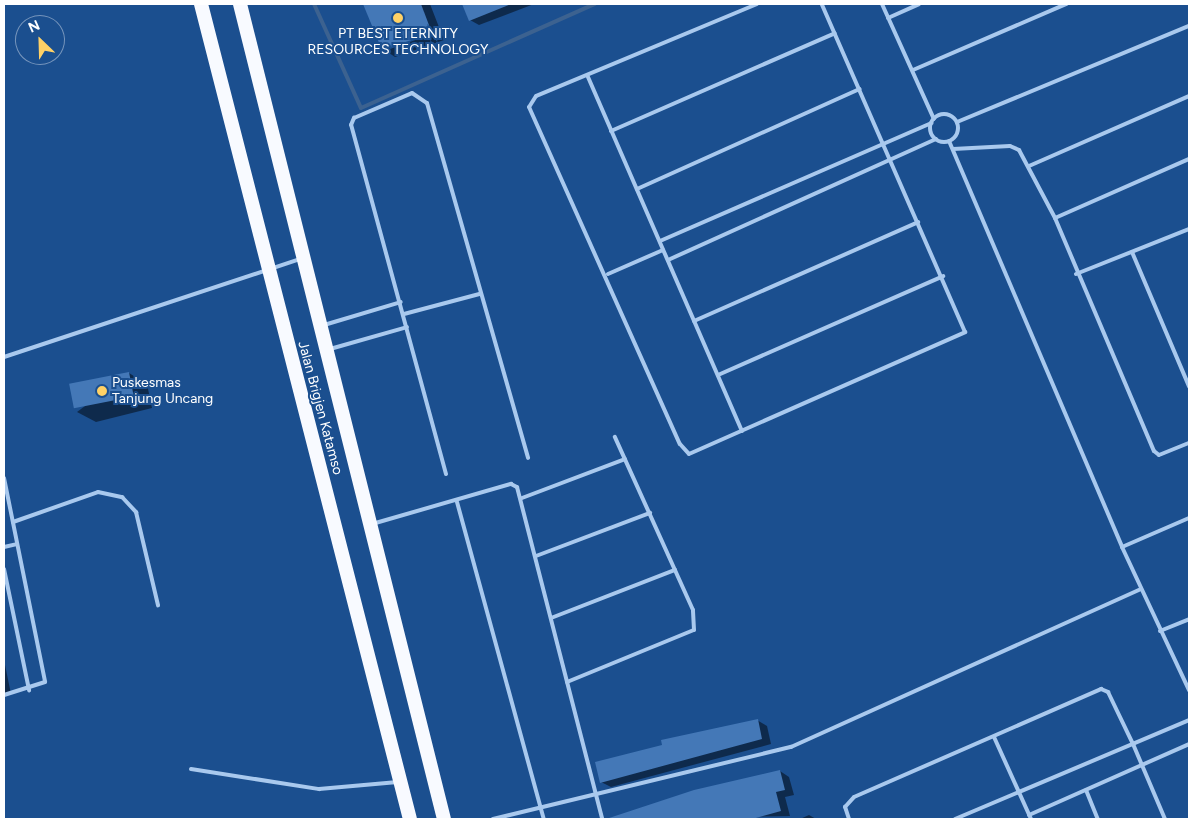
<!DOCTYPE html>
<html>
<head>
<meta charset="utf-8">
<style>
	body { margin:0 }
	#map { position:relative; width:1193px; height:823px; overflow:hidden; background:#1b4f8f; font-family:Figtree,sans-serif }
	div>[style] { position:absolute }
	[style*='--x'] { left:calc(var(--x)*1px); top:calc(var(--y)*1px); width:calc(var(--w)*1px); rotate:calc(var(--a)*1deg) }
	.shadow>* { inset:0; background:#0007 }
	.stream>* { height:4px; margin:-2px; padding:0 2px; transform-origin:2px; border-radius:2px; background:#3c6290 }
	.building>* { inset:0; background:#4478b7; transform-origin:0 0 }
	.service>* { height:4px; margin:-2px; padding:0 2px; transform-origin:2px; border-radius:2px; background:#a9c9ee }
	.service>.ring { margin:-2px; padding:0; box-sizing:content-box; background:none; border:4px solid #a9c9ee; border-radius:50% }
	.trunk>* { height:14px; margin:-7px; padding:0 7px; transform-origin:7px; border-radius:7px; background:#f8faff }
	.dots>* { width:14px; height:14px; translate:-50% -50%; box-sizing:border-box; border:2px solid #1b4f8f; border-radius:50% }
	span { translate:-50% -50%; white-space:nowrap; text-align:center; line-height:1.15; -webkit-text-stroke:4px #1b4f8f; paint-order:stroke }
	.poi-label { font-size:14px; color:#fff }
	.left { translate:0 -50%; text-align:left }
	.street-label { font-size:14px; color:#fff }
	.frame { position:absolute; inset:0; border:5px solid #fff; pointer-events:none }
	.north { position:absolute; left:15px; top:15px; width:50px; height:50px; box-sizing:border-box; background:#1b4f8f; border:1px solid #7695bc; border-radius:50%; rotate:336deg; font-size:14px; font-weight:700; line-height:20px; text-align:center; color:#fff }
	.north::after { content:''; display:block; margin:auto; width:18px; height:22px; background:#ffd166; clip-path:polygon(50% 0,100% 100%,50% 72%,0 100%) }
</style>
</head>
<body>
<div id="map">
	<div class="shadow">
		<i style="clip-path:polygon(evenodd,365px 4px,430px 4px,444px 40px,395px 57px,383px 49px,365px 4px,437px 29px,438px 32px,390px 49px,390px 46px,437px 29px)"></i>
		<i style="clip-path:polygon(464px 4px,534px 4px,479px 25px,470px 20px)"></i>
		<i style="clip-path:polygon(129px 373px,147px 384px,152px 408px,96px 422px,77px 412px)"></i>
		<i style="clip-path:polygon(4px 660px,11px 694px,4px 696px)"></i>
		<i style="clip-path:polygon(757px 720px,767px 726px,771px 744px,611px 787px,601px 782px,664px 746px)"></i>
		<i style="clip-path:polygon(780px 771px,789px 777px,794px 795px,785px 797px,790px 816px,607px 819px)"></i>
		<i style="clip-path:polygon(809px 815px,816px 819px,800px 819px)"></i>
	</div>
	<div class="stream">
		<i style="--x:314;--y:4;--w:114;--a:65.7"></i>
		<i style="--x:361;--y:108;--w:256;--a:-24"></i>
	</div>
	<div class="building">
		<i style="clip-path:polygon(363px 4px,421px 4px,432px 33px,382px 50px)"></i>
		<i style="clip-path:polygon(462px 4px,511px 4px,469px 21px)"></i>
		<i style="left:129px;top:372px;width:25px;height:61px;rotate:79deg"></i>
		<i style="clip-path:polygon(758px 719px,762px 739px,600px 783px,595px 762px,662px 745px,661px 740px)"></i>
		<i style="clip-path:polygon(780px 770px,785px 790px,776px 792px,781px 811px,752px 819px,606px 819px,694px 790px)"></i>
	</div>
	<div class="service">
		<i style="--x:757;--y:4;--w:239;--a:157.4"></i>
		<i style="--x:536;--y:96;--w:13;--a:122"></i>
		<i style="--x:529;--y:107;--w:369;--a:65.9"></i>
		<i style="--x:680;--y:444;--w:13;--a:48"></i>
		<i style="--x:689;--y:454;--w:302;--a:-23.8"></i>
		<i style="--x:965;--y:332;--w:358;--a:-113.6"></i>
		<i style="--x:882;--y:4;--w:126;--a:65.7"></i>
		<i style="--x:888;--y:18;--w:34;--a:-24"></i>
		<i style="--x:913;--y:70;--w:167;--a:-23.3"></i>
		<i style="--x:588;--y:77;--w:386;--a:66.5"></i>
		<i class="ring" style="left:930px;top:114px;width:24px;height:24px"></i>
		<i style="--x:957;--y:122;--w:251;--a:-22.5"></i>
		<i style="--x:611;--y:131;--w:244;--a:-23.6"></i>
		<i style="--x:949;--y:141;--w:441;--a:66.9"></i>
		<i style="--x:1122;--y:547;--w:158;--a:64.9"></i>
		<i style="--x:953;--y:149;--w:57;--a:-3"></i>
		<i style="--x:1010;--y:146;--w:10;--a:24"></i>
		<i style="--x:1019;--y:150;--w:77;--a:62.1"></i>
		<i style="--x:1055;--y:218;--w:253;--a:67"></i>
		<i style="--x:1154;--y:451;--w:6;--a:39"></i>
		<i style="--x:1159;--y:455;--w:32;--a:-22"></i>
		<i style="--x:1029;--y:166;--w:175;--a:-23.6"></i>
		<i style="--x:637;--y:189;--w:244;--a:-24.2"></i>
		<i style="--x:1055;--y:218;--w:146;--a:-23.8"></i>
		<i style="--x:660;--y:241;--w:296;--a:-23.5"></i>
		<i style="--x:1132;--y:252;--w:146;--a:67"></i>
		<i style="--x:668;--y:260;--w:294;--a:-24.3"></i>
		<i style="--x:608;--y:274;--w:60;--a:-23.6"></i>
		<i style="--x:1076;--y:274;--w:122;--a:-21.7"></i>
		<i style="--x:404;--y:314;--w:78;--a:-14.9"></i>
		<i style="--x:694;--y:321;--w:245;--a:-23.8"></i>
		<i style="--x:324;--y:325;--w:80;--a:-16.6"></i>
		<i style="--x:330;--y:349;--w:80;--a:-15.9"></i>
		<i style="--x:4;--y:357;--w:313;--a:-18.3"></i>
		<i style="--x:718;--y:375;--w:246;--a:-23.7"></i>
		<i style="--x:446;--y:474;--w:362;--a:-105.2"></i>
		<i style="--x:351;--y:125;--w:8;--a:-67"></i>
		<i style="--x:354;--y:118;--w:63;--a:-23.3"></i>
		<i style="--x:412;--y:93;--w:18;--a:34"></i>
		<i style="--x:427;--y:103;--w:369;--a:74.1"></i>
		<i style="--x:4;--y:478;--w:208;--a:78.6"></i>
		<i style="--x:45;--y:682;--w:43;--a:162.4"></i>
		<i style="--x:522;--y:498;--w:110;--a:-20.7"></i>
		<i style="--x:457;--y:502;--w:329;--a:74.7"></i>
		<i style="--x:13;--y:522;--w:90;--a:-19.4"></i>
		<i style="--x:98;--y:492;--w:25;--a:12"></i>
		<i style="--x:122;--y:497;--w:21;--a:47"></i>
		<i style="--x:136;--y:512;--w:96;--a:76.7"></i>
		<i style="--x:372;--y:524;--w:145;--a:-16.1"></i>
		<i style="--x:511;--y:484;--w:7;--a:27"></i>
		<i style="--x:517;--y:487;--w:343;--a:75.6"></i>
		<i style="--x:4;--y:547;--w:13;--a:-13"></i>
		<i style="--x:1122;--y:547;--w:73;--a:-23.4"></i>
		<i style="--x:536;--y:556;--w:122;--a:-20.7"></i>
		<i style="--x:4;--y:569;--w:124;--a:78.3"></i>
		<i style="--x:551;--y:618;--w:133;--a:-21.2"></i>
		<i style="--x:1160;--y:631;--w:31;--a:-22"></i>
		<i style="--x:567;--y:682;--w:137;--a:-22.3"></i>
		<i style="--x:694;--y:630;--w:20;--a:-93"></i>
		<i style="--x:693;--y:610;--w:190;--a:-114.3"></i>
		<i style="--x:994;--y:737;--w:90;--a:65.7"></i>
		<i style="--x:191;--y:769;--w:130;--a:8.9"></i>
		<i style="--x:319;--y:789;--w:79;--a:-5.1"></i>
		<i style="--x:1086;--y:790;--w:31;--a:68"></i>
		<i style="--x:1029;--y:815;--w:175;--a:-23.9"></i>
		<i style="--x:493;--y:819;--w:307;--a:-13.6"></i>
		<i style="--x:791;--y:747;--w:384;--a:-24.3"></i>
		<i style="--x:849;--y:819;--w:13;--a:-108"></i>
		<i style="--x:845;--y:807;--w:13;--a:-48"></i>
		<i style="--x:854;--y:797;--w:270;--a:-23.6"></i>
		<i style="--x:1101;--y:689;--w:8;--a:23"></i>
		<i style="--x:1108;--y:692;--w:58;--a:64.3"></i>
		<i style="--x:1133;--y:744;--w:82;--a:66.9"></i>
		<i style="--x:955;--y:819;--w:254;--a:-22.9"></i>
	</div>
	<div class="trunk">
		<i style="--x:201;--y:4;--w:841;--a:75.62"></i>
		<i style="--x:240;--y:4;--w:840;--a:75.95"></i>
	</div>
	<div class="dots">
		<i style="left:398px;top:18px;background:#ffd166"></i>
		<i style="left:102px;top:391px;background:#ffd166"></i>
	</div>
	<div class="poi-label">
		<span style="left:398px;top:42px">PT BEST ETERNITY<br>RESOURCES TECHNOLOGY</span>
		<span class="left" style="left:112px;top:391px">Puskesmas<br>Tanjung Uncang</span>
	</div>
	<div class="street-label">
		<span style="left:320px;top:408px;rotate:75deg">Jalan Brigjen Katamso</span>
	</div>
	<div class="frame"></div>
	<div class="north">N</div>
</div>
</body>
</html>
